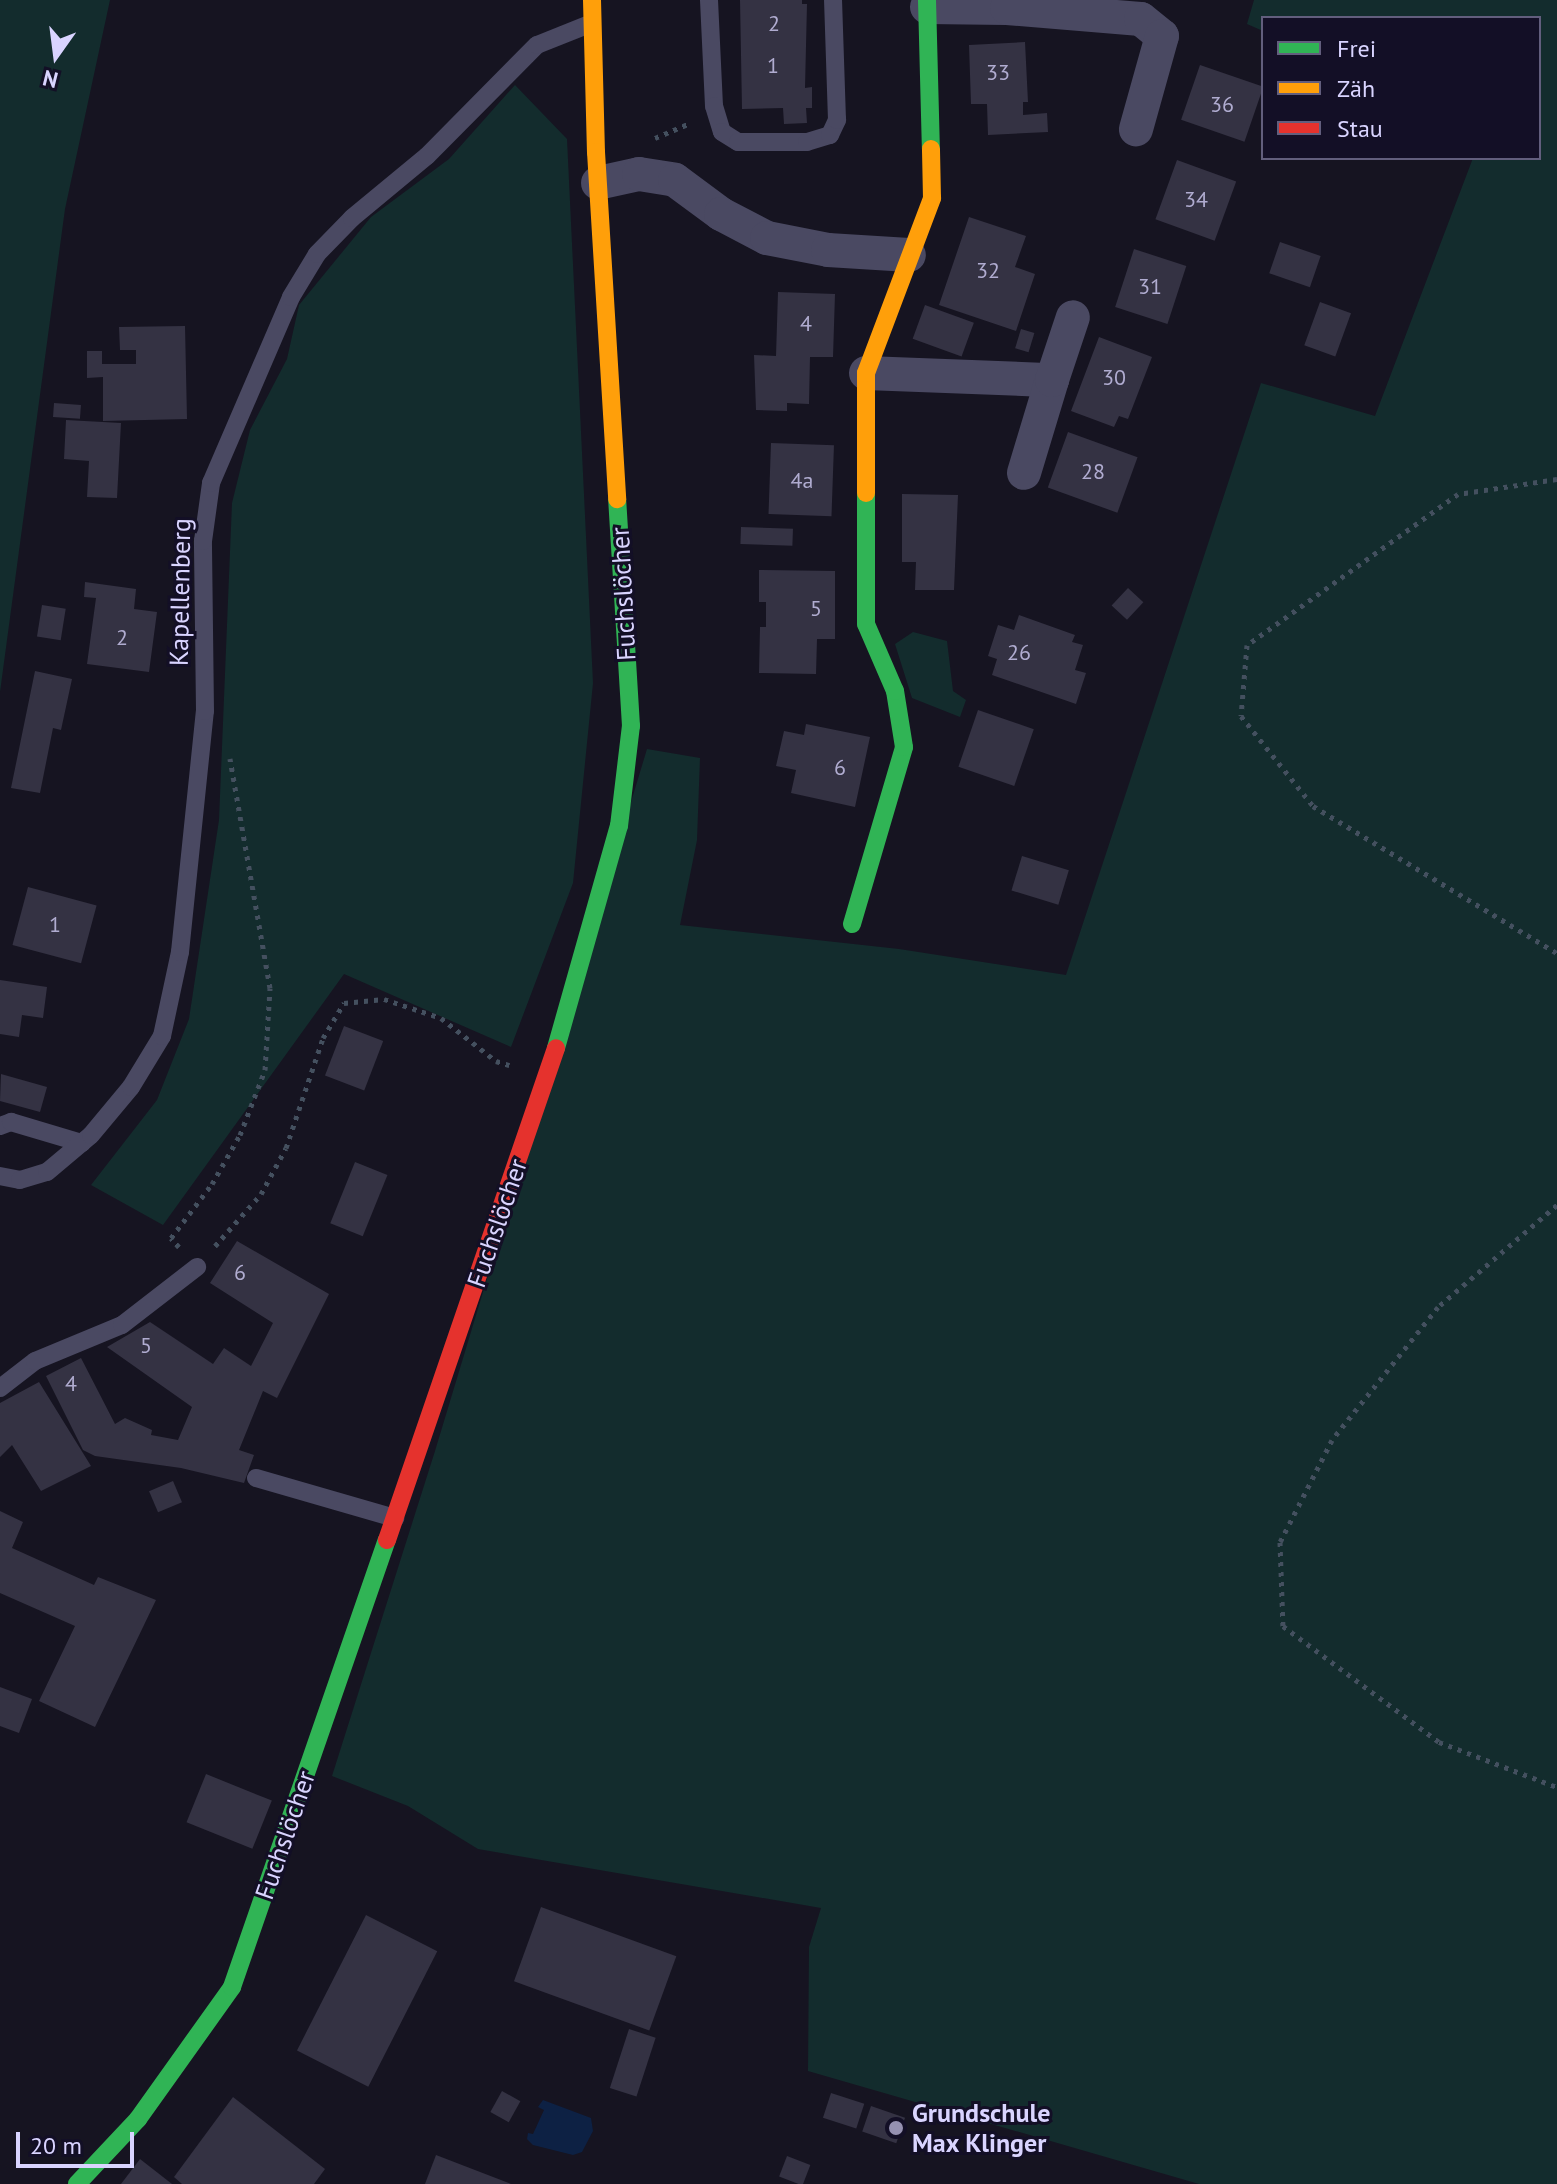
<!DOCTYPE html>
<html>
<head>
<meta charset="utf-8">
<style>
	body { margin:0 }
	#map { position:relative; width:1557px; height:2184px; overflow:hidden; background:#161421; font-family:"PT Sans",sans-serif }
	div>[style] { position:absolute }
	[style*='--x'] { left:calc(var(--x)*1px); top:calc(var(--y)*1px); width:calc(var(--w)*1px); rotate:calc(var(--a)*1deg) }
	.green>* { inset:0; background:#132c2d }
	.water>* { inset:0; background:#0d2144 }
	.building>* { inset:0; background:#343243; transform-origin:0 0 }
	.path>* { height:5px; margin-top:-2.5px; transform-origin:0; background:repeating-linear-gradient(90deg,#44505f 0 4px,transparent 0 10px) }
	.lane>* { height:18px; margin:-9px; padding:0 9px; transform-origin:9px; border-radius:9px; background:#4a4962 }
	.street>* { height:34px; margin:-17px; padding:0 17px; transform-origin:17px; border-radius:17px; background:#4a4962 }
	.fast>* { height:18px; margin:-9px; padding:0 9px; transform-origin:9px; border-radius:9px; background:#30b455 }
	.slow>* { height:18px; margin:-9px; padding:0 9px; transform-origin:9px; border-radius:9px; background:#ff9f0a }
	.jam>* { height:18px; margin:-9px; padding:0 9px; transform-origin:9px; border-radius:9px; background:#e5322d }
	.dots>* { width:22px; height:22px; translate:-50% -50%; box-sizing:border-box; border:4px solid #130f26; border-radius:50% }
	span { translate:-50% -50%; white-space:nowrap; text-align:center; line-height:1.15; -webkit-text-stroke:6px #130f26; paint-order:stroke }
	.number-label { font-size:22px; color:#b0acd0 }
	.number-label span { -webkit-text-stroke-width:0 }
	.street-label { font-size:26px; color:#d9d4ff }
	.poi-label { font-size:26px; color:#d9d4ff; font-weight:700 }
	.left { translate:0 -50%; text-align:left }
	.legend { position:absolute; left:1261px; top:16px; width:280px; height:144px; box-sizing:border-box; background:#130f26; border:2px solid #625e7d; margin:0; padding:10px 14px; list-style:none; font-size:24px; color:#d9d4ff }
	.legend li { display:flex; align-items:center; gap:16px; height:40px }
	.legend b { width:40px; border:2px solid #625e7d }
	.north { position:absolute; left:16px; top:16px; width:80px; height:80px; -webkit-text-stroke:6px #130f26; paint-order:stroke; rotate:194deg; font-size:22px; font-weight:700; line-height:32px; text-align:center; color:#d9d4ff }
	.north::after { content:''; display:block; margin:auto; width:28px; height:36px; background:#d9d4ff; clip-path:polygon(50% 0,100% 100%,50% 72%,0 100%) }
	.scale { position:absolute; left:16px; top:2132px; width:118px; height:36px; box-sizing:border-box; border:4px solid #d9d4ff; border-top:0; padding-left:10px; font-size:24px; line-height:28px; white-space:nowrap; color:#d9d4ff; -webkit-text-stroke:6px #130f26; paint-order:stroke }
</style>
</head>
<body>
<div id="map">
	<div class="green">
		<i style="clip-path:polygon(0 0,110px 0,65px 209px,0 692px)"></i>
		<i style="clip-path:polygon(1254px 0,1557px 0,1557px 2184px,1199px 2184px,808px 2071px,809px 1947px,821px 1908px,478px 1849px,408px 1806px,332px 1776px,435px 1451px,647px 749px,700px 758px,697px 840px,680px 925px,899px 949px,1066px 975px,1261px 383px,1375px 416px,1473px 158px,1539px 158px,1539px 18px,1263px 18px,1263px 31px,1247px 24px)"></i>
		<i style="clip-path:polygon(515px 85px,567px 139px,593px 683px,573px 883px,511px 1047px,344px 974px,163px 1225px,91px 1185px,157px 1100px,189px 1019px,219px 820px,232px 503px,250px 430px,287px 359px,299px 305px,371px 217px,449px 159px)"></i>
		<i style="clip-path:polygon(913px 632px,947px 641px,953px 691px,966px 700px,960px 717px,912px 698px,895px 644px)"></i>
	</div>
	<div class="water">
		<i style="clip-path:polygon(543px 2100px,591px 2118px,593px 2131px,582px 2152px,573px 2155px,533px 2145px,527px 2139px,528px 2133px,533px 2134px,544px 2110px,538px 2107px)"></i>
	</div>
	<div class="building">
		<i style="clip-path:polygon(740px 0,802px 0,802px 4px,807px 4px,805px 88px,812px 87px,812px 108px,806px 108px,807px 123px,784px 124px,783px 108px,742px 109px)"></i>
		<i style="clip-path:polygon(1025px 42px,1028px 102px,1023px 102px,1023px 115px,1047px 113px,1048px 132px,988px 135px,987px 104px,971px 104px,969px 45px)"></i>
		<i style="left:1200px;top:65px;width:67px;height:58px;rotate:19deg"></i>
		<i style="left:1177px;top:160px;width:63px;height:63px;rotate:20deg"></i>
		<i style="clip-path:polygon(969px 217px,1026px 236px,1015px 267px,1035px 274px,1016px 331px,939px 305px)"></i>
		<i style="left:1280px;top:242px;width:43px;height:33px;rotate:19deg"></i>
		<i style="left:1134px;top:249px;width:55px;height:61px;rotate:18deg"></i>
		<i style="clip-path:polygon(778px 292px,835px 294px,833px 357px,810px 357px,809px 404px,787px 403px,787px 411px,756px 410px,754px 355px,776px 356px)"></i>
		<i style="left:1320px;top:302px;width:33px;height:46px;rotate:20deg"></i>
		<i style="left:925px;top:305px;width:52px;height:36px;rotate:20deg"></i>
		<i style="clip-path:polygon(185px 326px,187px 419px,103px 421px,103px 377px,87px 378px,87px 351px,102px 351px,102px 364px,136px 364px,136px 350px,120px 350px,119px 327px)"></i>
		<i style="left:1021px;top:329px;width:14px;height:20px;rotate:17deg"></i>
		<i style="clip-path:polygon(1099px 337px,1152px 357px,1128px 419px,1119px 416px,1114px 427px,1071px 411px)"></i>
		<i style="left:54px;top:403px;width:27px;height:14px;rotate:4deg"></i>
		<i style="clip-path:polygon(66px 420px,121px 423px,117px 498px,87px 497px,89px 461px,64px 459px)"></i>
		<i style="left:1068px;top:432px;width:74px;height:59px;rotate:20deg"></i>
		<i style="left:771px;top:443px;width:63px;height:71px;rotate:2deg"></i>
		<i style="clip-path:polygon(902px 494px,958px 495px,954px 590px,915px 590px,916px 562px,902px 562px)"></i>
		<i style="left:741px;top:527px;width:52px;height:17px;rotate:2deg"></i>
		<i style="clip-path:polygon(759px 570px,835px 571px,835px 639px,817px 639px,816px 674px,759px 673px,760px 627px,766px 627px,766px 602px,759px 602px)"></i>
		<i style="clip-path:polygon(85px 582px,136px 589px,134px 609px,157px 612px,149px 672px,87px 664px,96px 598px,84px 597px)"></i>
		<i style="left:1128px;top:588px;width:21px;height:24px;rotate:43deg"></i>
		<i style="left:42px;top:605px;width:24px;height:32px;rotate:9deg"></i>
		<i style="clip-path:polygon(1019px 615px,1075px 635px,1072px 642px,1083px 645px,1075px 670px,1086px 673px,1076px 704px,992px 675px,997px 659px,988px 656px,998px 625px,1014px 630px)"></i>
		<i style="clip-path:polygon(35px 671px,72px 679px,61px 730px,53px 728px,40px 793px,11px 788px)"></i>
		<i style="left:978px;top:710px;width:59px;height:60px;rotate:19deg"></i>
		<i style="clip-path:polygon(806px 724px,870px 737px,855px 807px,791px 793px,796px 770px,776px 766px,784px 731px,804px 735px)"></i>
		<i style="left:1022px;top:856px;width:49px;height:36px;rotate:17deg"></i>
		<i style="left:28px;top:887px;width:71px;height:60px;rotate:15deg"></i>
		<i style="clip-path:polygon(0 980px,47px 987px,43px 1018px,22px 1015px,19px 1037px,0 1034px)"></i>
		<i style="left:344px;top:1026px;width:42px;height:53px;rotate:21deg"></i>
		<i style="clip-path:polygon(1px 1074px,47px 1087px,40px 1112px,0 1101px)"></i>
		<i style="left:355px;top:1162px;width:35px;height:66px;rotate:22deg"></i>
		<i style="clip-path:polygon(237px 1241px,329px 1294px,277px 1398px,263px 1391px,239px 1450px,254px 1455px,244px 1483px,181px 1468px,95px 1456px,83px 1450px,46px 1376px,81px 1358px,115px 1424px,125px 1418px,152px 1430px,151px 1435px,178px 1440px,192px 1407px,107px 1347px,150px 1322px,213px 1364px,224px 1348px,251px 1366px,273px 1323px,210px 1283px)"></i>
		<i style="clip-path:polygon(39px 1382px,91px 1466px,41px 1491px,12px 1445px,0 1457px,0 1403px)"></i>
		<i style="left:173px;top:1481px;width:23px;height:26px;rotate:67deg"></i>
		<i style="clip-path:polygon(0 1511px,23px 1522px,12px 1548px,94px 1585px,98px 1577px,156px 1600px,95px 1727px,39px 1701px,75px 1626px,0 1593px)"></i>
		<i style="clip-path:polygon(0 1687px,32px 1699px,19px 1733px,0 1726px)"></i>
		<i style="left:206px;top:1774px;width:71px;height:52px;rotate:22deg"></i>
		<i style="left:541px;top:1907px;width:144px;height:79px;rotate:20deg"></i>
		<i style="left:366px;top:1915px;width:80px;height:152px;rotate:27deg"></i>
		<i style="left:629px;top:2029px;width:28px;height:62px;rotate:18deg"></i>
		<i style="left:502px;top:2091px;width:21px;height:24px;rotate:29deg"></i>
		<i style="left:831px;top:2093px;width:35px;height:26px;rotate:18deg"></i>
		<i style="clip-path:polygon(233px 2097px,325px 2169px,314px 2184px,182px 2184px,174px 2177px)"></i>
		<i style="left:871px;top:2106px;width:36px;height:27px;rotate:19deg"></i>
		<i style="clip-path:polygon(436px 2155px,511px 2184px,425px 2184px)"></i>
		<i style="left:787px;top:2156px;width:25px;height:22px;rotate:21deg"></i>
		<i style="clip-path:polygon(140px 2159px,172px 2184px,121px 2184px)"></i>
	</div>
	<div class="path">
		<i style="--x:655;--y:138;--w:38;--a:-23"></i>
		<i style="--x:1557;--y:479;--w:100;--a:171.4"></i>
		<i style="--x:1458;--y:494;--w:259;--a:144.4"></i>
		<i style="--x:1247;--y:645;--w:71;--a:94.8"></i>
		<i style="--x:1241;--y:716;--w:115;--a:51.3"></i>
		<i style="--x:1313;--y:806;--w:285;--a:31.1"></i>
		<i style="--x:1557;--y:1205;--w:157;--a:139.4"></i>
		<i style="--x:1438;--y:1307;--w:170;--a:128.6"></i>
		<i style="--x:1332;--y:1440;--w:114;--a:117"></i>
		<i style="--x:1280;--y:1542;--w:84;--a:88"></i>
		<i style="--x:1283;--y:1626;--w:194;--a:36.6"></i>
		<i style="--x:1439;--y:1742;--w:126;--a:20.9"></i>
		<i style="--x:215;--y:1246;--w:69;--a:-48.5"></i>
		<i style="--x:261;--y:1194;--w:52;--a:-61.5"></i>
		<i style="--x:286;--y:1148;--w:116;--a:-71.4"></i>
		<i style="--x:323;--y:1038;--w:41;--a:-59"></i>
		<i style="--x:344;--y:1003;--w:40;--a:-5.7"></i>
		<i style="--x:384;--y:999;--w:60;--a:18.4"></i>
		<i style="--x:441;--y:1018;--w:70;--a:38"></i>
		<i style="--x:496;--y:1061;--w:14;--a:17"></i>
		<i style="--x:179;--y:1247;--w:12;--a:-132"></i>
		<i style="--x:171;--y:1238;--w:68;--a:-52.8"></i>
		<i style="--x:212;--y:1184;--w:56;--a:-60.3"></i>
		<i style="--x:240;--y:1135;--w:70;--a:-69"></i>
		<i style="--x:265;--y:1070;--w:82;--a:-86.5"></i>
		<i style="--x:270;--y:988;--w:233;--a:-99.9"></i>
	</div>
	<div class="lane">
		<i style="--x:709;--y:0;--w:106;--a:87.3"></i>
		<i style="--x:714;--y:106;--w:27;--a:73"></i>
		<i style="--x:722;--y:132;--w:19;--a:32"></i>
		<i style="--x:738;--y:142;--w:69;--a:0"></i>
		<i style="--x:807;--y:142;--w:24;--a:-17"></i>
		<i style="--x:830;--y:135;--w:17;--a:-65"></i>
		<i style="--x:837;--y:120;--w:120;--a:-91.9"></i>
		<i style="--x:0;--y:1126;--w:12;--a:-20"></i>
		<i style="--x:11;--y:1122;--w:74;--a:16.5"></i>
		<i style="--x:0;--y:1176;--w:20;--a:11"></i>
		<i style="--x:20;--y:1180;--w:28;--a:-17"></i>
		<i style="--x:47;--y:1172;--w:57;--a:-40.1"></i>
		<i style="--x:91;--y:1135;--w:62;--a:-50.2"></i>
		<i style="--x:131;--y:1087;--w:60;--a:-58.7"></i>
		<i style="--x:162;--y:1036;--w:86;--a:-77.9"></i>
		<i style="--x:180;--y:952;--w:242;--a:-84.1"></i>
		<i style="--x:205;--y:711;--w:170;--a:-90.7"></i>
		<i style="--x:203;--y:541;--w:59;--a:-82.1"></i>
		<i style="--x:211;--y:483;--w:202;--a:-66.7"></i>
		<i style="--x:291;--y:297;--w:50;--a:-58.8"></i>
		<i style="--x:317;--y:254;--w:50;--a:-45.8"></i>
		<i style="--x:352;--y:218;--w:97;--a:-39.6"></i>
		<i style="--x:427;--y:156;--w:156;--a:-45.3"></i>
		<i style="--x:537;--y:45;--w:59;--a:-21.8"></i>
		<i style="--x:0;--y:1388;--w:44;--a:-37.6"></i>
		<i style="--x:35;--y:1361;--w:94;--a:-22.5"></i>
		<i style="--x:122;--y:1325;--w:95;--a:-37.7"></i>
		<i style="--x:256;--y:1478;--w:145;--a:16.1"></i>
	</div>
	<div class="street">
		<i style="--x:927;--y:7;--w:80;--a:0.7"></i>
		<i style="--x:1007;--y:8;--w:134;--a:4.7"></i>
		<i style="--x:1141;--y:19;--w:27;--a:39"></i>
		<i style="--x:1162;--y:36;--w:97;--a:105.6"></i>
		<i style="--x:598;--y:183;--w:42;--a:-12.4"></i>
		<i style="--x:639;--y:174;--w:36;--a:9"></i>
		<i style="--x:675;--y:180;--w:57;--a:36.5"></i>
		<i style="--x:721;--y:214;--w:52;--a:27.6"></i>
		<i style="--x:767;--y:238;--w:62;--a:11.1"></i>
		<i style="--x:828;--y:250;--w:81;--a:3.5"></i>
		<i style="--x:866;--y:373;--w:186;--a:2.2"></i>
		<i style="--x:1052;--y:380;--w:97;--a:106.8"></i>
		<i style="--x:1052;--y:380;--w:66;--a:-71.6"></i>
	</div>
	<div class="fast">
		<i style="--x:927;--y:0;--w:149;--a:88.5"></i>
		<i style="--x:852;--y:924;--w:184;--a:-73.6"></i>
		<i style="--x:904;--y:747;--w:57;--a:-99.1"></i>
		<i style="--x:895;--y:691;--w:73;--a:-113.4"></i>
		<i style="--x:866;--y:624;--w:131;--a:-90"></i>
		<i style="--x:556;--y:1048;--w:231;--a:-74.2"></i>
		<i style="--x:619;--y:826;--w:101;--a:-83.2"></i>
		<i style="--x:631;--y:726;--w:227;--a:-93.5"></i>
		<i style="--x:77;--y:2184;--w:89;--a:-46.8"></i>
		<i style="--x:138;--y:2119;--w:162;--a:-54.5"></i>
		<i style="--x:232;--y:1987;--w:473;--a:-70.9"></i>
	</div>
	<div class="slow">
		<i style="--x:592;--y:0;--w:152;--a:88.5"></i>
		<i style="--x:596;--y:152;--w:348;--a:86.5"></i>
		<i style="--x:866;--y:493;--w:120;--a:-90"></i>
		<i style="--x:866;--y:373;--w:187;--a:-69.3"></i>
		<i style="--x:932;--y:198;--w:49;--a:-91.2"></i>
	</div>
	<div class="jam">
		<i style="--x:387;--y:1540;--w:520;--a:-71.04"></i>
	</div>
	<div class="dots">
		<i style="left:896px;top:2128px;background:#9591b1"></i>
	</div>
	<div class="number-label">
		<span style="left:774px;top:24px">2</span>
		<span style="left:773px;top:66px">1</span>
		<span style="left:998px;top:73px">33</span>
		<span style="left:1222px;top:105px">36</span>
		<span style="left:1196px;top:200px">34</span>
		<span style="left:988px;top:271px">32</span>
		<span style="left:1150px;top:287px">31</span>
		<span style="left:806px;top:324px">4</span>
		<span style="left:1114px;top:378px">30</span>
		<span style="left:1093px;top:472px">28</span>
		<span style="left:802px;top:481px">4a</span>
		<span style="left:816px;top:609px">5</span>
		<span style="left:122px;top:638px">2</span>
		<span style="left:1019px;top:653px">26</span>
		<span style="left:840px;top:768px">6</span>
		<span style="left:55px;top:925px">1</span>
		<span style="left:240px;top:1273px">6</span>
		<span style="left:146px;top:1346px">5</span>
		<span style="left:71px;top:1384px">4</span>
	</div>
	<div class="street-label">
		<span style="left:180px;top:592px;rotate:-89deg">Kapellenberg</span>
		<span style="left:623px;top:594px;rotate:-93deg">Fuchslöcher</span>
		<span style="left:497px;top:1223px;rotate:-71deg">Fuchslöcher</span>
		<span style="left:285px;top:1835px;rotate:-71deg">Fuchslöcher</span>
	</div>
	<div class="poi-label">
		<span class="left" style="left:912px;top:2128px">Grundschule<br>Max Klinger</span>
	</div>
	<ul class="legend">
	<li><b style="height:10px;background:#30b455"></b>Frei</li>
	<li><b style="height:10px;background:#ff9f0a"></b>Zäh</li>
	<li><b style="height:10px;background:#e5322d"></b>Stau</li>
	</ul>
	<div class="north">N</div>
	<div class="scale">20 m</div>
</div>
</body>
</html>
